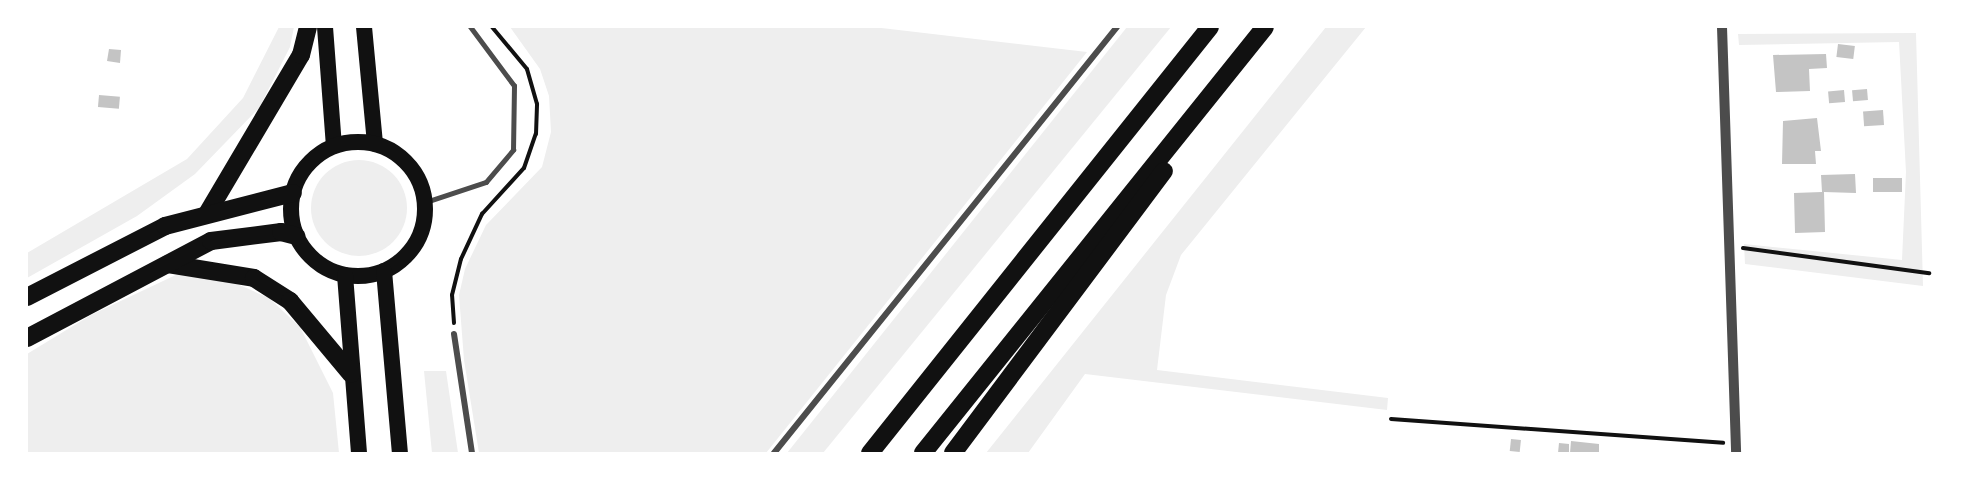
<!DOCTYPE html>
<html>
<head>
<meta charset="utf-8">
<style>
	body { margin:0 }
	#map { position:relative; width:1971px; height:480px; overflow:hidden; background:#fff; font-family:Spectral,serif }
	div>[style] { position:absolute }
	[style*='--x'] { left:calc(var(--x)*1px); top:calc(var(--y)*1px); width:calc(var(--w)*1px); rotate:calc(var(--a)*1deg) }
	.green>* { inset:0; background:#eee }
	.round { border-radius:50% }
	.building>* { inset:0; background:#c4c4c4; transform-origin:0 0 }
	.path>* { height:4px; margin:-2px; padding:0 2px; transform-origin:2px; border-radius:2px; background:#111 }
	.service>* { height:4.5px; margin:-2.25px; padding:0 2.25px; transform-origin:2.25px; border-radius:2.25px; background:#4c4c4c }
	.minor>* { height:6px; margin:-3px; padding:0 3px; transform-origin:3px; border-radius:3px; background:#4c4c4c }
	.tertiary>* { height:10px; margin:-5px; padding:0 5px; transform-origin:5px; border-radius:5px; background:#4c4c4c }
	.trunk>* { height:16px; margin:-8px; padding:0 8px; transform-origin:8px; border-radius:8px; background:#111 }
	.trunk>.ring { margin:-8px; padding:0; box-sizing:content-box; background:none; border:16px solid #111; border-radius:50% }
	.motorway>* { height:18px; margin:-9px; padding:0 9px; transform-origin:9px; border-radius:9px; background:#111 }
	span { translate:-50% -50%; white-space:nowrap; text-align:center; line-height:1.15; -webkit-text-stroke:5px #fff; paint-order:stroke }
	.frame { position:absolute; inset:0; border:28px solid #fff; pointer-events:none }
</style>
</head>
<body>
<div id="map">
	<div class="green">
		<i style="clip-path:polygon(279px 27px,294px 27px,290px 47px,259px 108px,195px 174px,137px 216px,27px 278px,27px 253px,187px 159px,243px 98px)"></i>
		<i style="clip-path:polygon(510px 27px,873px 27px,1087px 52px,766px 453px,479px 453px,464px 360px,459px 295px,465px 269px,486px 225px,542px 167px,551px 132px,549px 96px,540px 69px)"></i>
		<i style="clip-path:polygon(1127px 27px,1171px 27px,823px 453px,787px 453px)"></i>
		<i style="clip-path:polygon(1326px 27px,1366px 27px,1181px 255px,1166px 295px,1157px 370px,1388px 398px,1387px 410px,1085px 374px,1028px 453px,986px 453px)"></i>
		<i style="clip-path:polygon(1916px 33px,1923px 286px,1745px 264px,1744px 244px,1902px 260px,1906px 172px,1899px 42px,1739px 45px,1738px 34px)"></i>
		<i class="round" style="left:311px;top:160px;width:96px;height:96px"></i>
		<i style="clip-path:polygon(180px 273px,235px 283px,269px 298px,300px 327px,333px 393px,339px 453px,27px 453px,27px 354px,91px 315px)"></i>
		<i style="clip-path:polygon(424px 371px,446px 371px,458px 453px,432px 453px)"></i>
	</div>
	<div class="building">
		<i style="left:1838px;top:44px;width:17px;height:13px;rotate:7deg"></i>
		<i style="clip-path:polygon(109px 49px,121px 50px,120px 63px,107px 61px)"></i>
		<i style="clip-path:polygon(1826px 54px,1827px 68px,1809px 69px,1810px 91px,1776px 92px,1773px 55px)"></i>
		<i style="left:1867px;top:89px;width:11px;height:15px;rotate:85deg"></i>
		<i style="left:1844px;top:90px;width:12px;height:16px;rotate:85deg"></i>
		<i style="left:99px;top:95px;width:21px;height:12px;rotate:5deg"></i>
		<i style="left:1883px;top:110px;width:15px;height:20px;rotate:86deg"></i>
		<i style="clip-path:polygon(1817px 118px,1821px 151px,1815px 151px,1816px 164px,1782px 164px,1783px 121px)"></i>
		<i style="clip-path:polygon(1855px 174px,1856px 193px,1824px 192px,1825px 232px,1795px 233px,1794px 193px,1822px 192px,1821px 175px)"></i>
		<i style="left:1873px;top:178px;width:29px;height:14px"></i>
		<i style="left:1511px;top:439px;width:10px;height:12px;rotate:6deg"></i>
		<i style="clip-path:polygon(1571px 441px,1599px 444px,1599px 453px,1570px 453px)"></i>
		<i style="clip-path:polygon(1559px 443px,1569px 444px,1569px 453px,1558px 453px)"></i>
	</div>
	<div class="path">
		<i style="--x:1743;--y:248;--w:188;--a:7.7"></i>
		<i style="--x:454;--y:323;--w:28;--a:-94"></i>
		<i style="--x:452;--y:295;--w:37;--a:-76"></i>
		<i style="--x:461;--y:259;--w:50;--a:-65"></i>
		<i style="--x:482;--y:214;--w:62;--a:-47.6"></i>
		<i style="--x:524;--y:168;--w:36;--a:-71"></i>
		<i style="--x:536;--y:134;--w:30;--a:-88"></i>
		<i style="--x:537;--y:104;--w:36;--a:-106"></i>
		<i style="--x:527;--y:69;--w:55;--a:-129.8"></i>
		<i style="--x:1391;--y:419;--w:333;--a:4.1"></i>
	</div>
	<div class="service">
		<i style="--x:426;--y:202;--w:63;--a:-18.4"></i>
		<i style="--x:486;--y:182;--w:42;--a:-49.8"></i>
		<i style="--x:513;--y:150;--w:64;--a:-89.1"></i>
		<i style="--x:514;--y:86;--w:74;--a:-126.7"></i>
	</div>
	<div class="minor">
		<i style="--x:454;--y:334;--w:120;--a:81.4"></i>
		<i style="--x:774;--y:453;--w:547;--a:-51.16"></i>
	</div>
	<div class="tertiary">
		<i style="--x:1722;--y:27;--w:426;--a:88.1"></i>
	</div>
	<div class="trunk">
		<i style="--x:325;--y:27;--w:119;--a:85.7"></i>
		<i style="--x:364;--y:27;--w:117;--a:84.6"></i>
		<i class="ring" style="left:291px;top:142px;width:118px;height:118px"></i>
		<i style="--x:384;--y:271;--w:183;--a:85"></i>
		<i style="--x:345;--y:275;--w:179;--a:85.5"></i>
	</div>
	<div class="motorway">
		<i style="--x:208;--y:212;--w:182;--a:-59.4"></i>
		<i style="--x:301;--y:55;--w:29;--a:-76"></i>
		<i style="--x:168;--y:264;--w:87;--a:9.2"></i>
		<i style="--x:254;--y:278;--w:43;--a:32.6"></i>
		<i style="--x:290;--y:301;--w:95;--a:50.1"></i>
		<i style="--x:27;--y:297;--w:155;--a:-27.2"></i>
		<i style="--x:165;--y:226;--w:132;--a:-14.5"></i>
		<i style="--x:27;--y:338;--w:208;--a:-27.8"></i>
		<i style="--x:211;--y:241;--w:71;--a:-7.3"></i>
		<i style="--x:281;--y:232;--w:16;--a:15"></i>
		<i style="--x:870;--y:453;--w:545;--a:-51.41"></i>
		<i style="--x:923;--y:453;--w:546;--a:-51.24"></i>
		<i style="--x:953;--y:453;--w:352;--a:-53.2"></i>
	</div>
	<div class="frame"></div>
</div>
</body>
</html>
